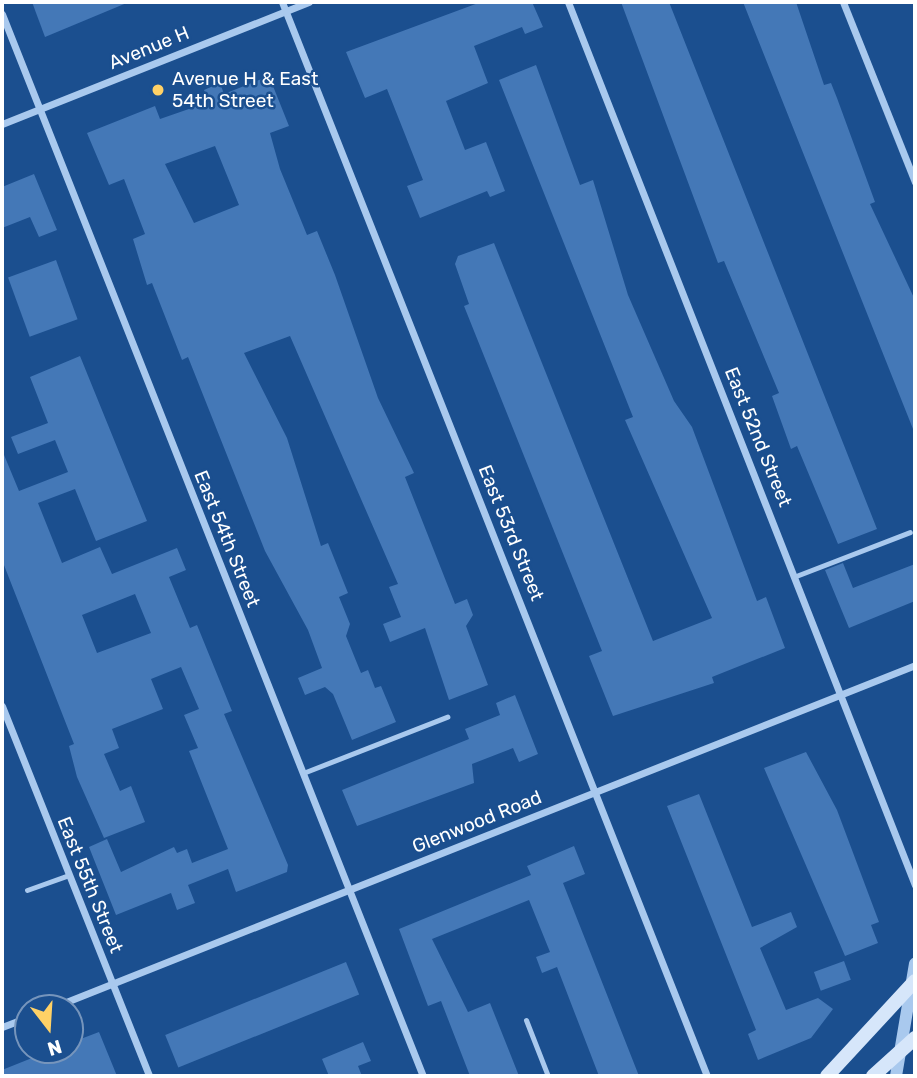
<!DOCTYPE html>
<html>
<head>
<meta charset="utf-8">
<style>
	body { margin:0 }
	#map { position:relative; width:917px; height:1078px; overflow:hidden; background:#1b4f8f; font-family:Rubik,sans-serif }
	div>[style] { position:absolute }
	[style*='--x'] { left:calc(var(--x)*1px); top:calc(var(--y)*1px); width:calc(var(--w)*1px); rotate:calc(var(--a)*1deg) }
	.building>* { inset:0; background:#4478b7; transform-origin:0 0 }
	.service>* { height:5px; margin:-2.5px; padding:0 2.5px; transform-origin:2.5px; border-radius:2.5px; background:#a9c9ee }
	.minor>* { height:7px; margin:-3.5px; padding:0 3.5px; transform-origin:3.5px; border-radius:3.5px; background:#a9c9ee }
	.tertiary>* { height:12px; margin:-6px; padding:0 6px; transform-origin:6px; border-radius:6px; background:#a9c9ee }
	.secondary>* { height:14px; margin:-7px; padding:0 7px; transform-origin:7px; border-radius:7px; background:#d6e6fa }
	.dots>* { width:19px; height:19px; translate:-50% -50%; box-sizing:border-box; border:4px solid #1b4f8f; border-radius:50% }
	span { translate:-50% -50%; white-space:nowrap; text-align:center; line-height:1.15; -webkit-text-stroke:5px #1b4f8f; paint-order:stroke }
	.street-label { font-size:19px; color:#fff }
	.poi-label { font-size:19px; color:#fff }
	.left { translate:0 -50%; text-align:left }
	.frame { position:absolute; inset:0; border:4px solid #fff; pointer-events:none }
	.north { position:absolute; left:14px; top:994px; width:70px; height:70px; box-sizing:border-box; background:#1b4f8f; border:2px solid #7695bc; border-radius:50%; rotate:163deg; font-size:19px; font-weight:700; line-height:28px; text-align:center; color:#fff }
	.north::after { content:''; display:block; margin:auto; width:24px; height:32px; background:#ffd166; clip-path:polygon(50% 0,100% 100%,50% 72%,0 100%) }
</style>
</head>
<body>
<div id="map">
	<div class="building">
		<i style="clip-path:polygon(32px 2px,129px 2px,45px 37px)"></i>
		<i style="clip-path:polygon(481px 2px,532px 2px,543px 27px,525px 34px,522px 27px,474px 46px,488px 83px,446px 101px,465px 150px,486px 142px,505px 191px,490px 197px,487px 191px,420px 218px,407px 186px,423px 180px,387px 89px,365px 98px,346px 52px)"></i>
		<i style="clip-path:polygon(621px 2px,669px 2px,877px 529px,838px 544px,797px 446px,791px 449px,772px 396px,779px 393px,724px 261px,718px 263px)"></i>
		<i style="clip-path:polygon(743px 2px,796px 2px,824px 85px,831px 83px,837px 98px,875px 202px,870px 204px,915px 300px,915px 434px)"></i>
		<i style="clip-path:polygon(536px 65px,580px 185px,593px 180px,628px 295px,674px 401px,692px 427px,757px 601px,766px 597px,785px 648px,712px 677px,714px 683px,613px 716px,589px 656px,602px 651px,464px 306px,469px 304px,455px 264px,458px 256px,494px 243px,653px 641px,712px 618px,625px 420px,633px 417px,499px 80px)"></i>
		<i style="clip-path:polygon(evenodd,269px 76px,289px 126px,270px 133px,280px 169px,307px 235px,317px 231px,335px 275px,378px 398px,414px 473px,405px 477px,455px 604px,467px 599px,473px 615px,466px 626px,488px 685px,449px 700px,425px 628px,390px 642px,383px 624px,401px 617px,389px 587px,398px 584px,290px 336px,244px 353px,287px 438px,321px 546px,328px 543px,348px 593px,339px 597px,350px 624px,346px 636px,361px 673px,368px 670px,375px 688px,381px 686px,396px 722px,352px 740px,333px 694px,325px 687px,305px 695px,298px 678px,322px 668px,308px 630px,265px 551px,188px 357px,182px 360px,152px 283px,147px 285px,133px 239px,145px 234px,124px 179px,109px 185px,87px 133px,155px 106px,160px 119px,209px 102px,204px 90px,220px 83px,224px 94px,269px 76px,215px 146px,239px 205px,194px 223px,165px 164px,215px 146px)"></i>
		<i style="clip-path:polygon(34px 174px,57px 230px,39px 237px,30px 217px,2px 228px,2px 187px)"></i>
		<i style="left:56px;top:260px;width:63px;height:51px;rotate:70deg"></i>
		<i style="clip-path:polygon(evenodd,80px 356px,147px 521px,96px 541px,75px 489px,38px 503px,62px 563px,100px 547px,112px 574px,177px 548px,186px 570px,169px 577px,190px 628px,197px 625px,232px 711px,224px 714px,288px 865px,287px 872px,236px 892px,228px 869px,188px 885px,195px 903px,177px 910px,171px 893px,116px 915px,89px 847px,107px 839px,121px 872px,174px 847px,177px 853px,187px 849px,192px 863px,228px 849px,189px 751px,198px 748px,184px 715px,199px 709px,181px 667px,151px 679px,163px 709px,112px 729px,119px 748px,104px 754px,120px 791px,131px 786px,145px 822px,104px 838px,77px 777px,69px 746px,74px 744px,2px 560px,2px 450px,19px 491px,68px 472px,55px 440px,18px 454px,11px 437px,48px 423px,30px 377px,80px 356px,135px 594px,151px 633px,97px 653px,82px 615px,135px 594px)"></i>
		<i style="clip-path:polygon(843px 563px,853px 588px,915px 564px,915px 601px,849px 628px,825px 570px)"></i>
		<i style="clip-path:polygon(515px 695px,538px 754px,519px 762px,513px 748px,472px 764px,474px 783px,357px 826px,342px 790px,469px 739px,465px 729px,500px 715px,496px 703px)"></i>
		<i style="clip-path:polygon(806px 752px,837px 810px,879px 922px,871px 925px,878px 943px,845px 956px,764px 768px)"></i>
		<i style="clip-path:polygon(699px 794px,752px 927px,791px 912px,797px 927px,760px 948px,786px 1010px,818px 998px,833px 1009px,811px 1038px,758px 1060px,748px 1034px,756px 1030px,667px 806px)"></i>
		<i style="clip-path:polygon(574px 846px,585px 874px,563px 883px,639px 1076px,599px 1076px,557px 967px,542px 973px,536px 957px,550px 952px,529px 900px,432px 939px,468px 1012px,490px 1003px,519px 1076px,470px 1076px,441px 1001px,428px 1006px,399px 929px,531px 875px,527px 866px)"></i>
		<i style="left:844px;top:961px;width:20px;height:32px;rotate:70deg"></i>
		<i style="left:346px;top:962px;width:35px;height:195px;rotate:68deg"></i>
		<i style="clip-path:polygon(99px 1032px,117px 1076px,2px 1076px,2px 1070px,52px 1050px,70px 1050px,70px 1043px)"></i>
		<i style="clip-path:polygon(363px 1042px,371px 1061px,358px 1066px,362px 1076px,329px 1076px,322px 1059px)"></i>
	</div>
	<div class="service">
		<i style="--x:796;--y:576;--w:122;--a:-21.1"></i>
		<i style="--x:303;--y:773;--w:155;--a:-21.3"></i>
		<i style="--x:27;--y:890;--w:45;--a:-19.7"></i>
		<i style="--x:526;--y:1020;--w:60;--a:68.6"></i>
	</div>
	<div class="minor">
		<i style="--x:282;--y:2;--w:1155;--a:68.41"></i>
		<i style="--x:568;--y:2;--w:949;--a:68.55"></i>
		<i style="--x:843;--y:2;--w:194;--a:68.2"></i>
		<i style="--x:2;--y:14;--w:1142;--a:68.38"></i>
		<i style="--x:2;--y:124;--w:330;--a:-21.7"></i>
		<i style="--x:2;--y:706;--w:398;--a:68.3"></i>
		<i style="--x:51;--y:1008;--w:930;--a:-21.65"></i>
		<i style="--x:2;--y:1027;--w:28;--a:-21"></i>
	</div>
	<div class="tertiary">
		<i style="--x:896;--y:1076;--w:114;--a:-80.4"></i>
	</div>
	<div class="secondary">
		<i style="--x:827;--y:1076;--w:129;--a:-47.2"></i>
		<i style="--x:873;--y:1076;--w:57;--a:-42.1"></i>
	</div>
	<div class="dots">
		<i style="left:158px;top:90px;background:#ffd166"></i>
	</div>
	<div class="street-label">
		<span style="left:149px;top:48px;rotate:-22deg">Avenue H</span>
		<span style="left:758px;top:437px;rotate:68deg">East 52nd Street</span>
		<span style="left:511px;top:533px;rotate:68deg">East 53rd Street</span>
		<span style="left:227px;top:539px;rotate:68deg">East 54th Street</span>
		<span style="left:477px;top:822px;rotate:-22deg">Glenwood Road</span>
		<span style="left:90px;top:885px;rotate:68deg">East 55th Street</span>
	</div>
	<div class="poi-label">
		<span class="left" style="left:172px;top:90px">Avenue H &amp; East<br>54th Street</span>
	</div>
	<div class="frame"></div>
	<div class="north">N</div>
</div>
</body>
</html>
